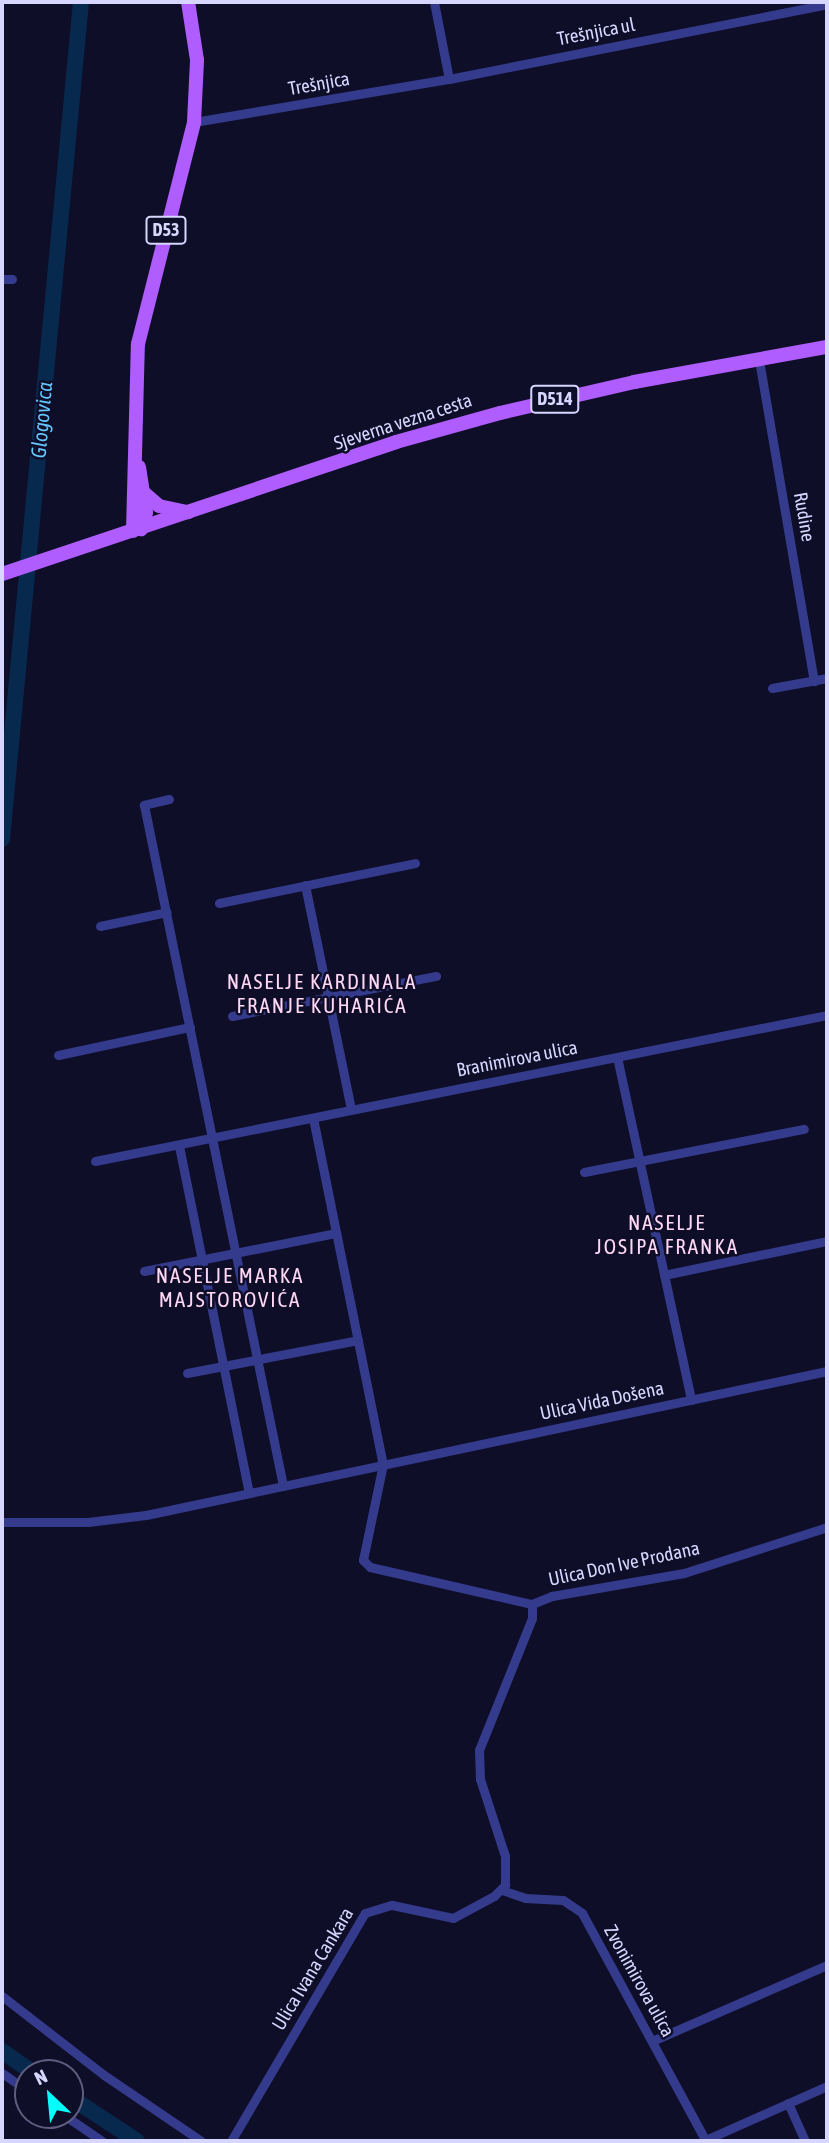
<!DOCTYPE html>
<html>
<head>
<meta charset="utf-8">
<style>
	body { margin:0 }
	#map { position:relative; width:829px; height:2143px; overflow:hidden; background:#0f0e29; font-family:"Asap Condensed",sans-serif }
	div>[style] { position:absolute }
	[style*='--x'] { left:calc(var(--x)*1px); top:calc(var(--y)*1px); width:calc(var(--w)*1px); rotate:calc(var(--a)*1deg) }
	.river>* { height:16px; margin:-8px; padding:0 8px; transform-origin:8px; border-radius:8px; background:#08294e }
	.street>* { height:9px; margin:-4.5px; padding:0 4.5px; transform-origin:4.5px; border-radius:4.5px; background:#353b8c }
	.primary>* { height:14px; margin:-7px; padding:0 7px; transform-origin:7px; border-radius:7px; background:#b05dff }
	span { translate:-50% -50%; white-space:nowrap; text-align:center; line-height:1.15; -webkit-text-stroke:5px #0f0e29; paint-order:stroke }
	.shield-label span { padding:2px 5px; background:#0f0e29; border:2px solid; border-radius:5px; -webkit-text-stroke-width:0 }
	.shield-label { font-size:18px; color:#d6d6ff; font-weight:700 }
	.street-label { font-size:19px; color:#d6d6ff }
	.water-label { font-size:21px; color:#64c8ff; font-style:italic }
	.neighbourhood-label { font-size:21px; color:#ffd8f5; letter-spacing:2px }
	.frame { position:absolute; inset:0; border:4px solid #d6d6ff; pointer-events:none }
	.north { position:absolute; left:14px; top:2059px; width:70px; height:70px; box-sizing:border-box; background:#0f0e29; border:2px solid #5f5e7f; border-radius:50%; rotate:334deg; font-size:19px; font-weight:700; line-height:28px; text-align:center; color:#d6d6ff }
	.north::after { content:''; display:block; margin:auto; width:24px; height:32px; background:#02fffc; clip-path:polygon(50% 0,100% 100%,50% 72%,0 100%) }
</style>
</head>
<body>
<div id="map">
	<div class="river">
		<i style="--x:2;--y:839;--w:841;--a:-84.61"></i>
		<i style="--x:2;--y:2051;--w:39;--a:35"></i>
		<i style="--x:70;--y:2097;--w:80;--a:33.3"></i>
	</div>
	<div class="street">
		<i style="--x:434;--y:2;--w:78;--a:79"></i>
		<i style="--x:194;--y:122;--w:259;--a:-9.6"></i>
		<i style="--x:449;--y:79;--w:385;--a:-11.2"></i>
		<i style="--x:2;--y:279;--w:10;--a:0"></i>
		<i style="--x:759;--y:360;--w:326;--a:80.3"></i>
		<i style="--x:772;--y:688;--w:56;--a:-10.3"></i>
		<i style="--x:169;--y:799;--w:26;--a:167"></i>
		<i style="--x:144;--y:805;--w:695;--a:78.46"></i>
		<i style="--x:305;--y:885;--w:229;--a:78.4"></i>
		<i style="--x:219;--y:903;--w:200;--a:-11.5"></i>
		<i style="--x:100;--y:926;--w:68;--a:-11.8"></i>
		<i style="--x:232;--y:1016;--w:208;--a:-11.1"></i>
		<i style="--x:58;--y:1055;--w:135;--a:-12"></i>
		<i style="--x:617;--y:1057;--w:351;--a:77.8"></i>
		<i style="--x:313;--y:1118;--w:353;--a:78.6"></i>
		<i style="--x:383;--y:1464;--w:98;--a:101.8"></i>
		<i style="--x:363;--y:1560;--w:10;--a:45"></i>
		<i style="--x:370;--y:1567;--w:166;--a:12.9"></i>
		<i style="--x:179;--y:1146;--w:354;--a:78.6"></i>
		<i style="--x:95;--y:1161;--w:746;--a:-11.28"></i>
		<i style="--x:584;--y:1172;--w:224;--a:-11.1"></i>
		<i style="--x:144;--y:1271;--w:196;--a:-11.2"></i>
		<i style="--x:664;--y:1275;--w:167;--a:-11.8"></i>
		<i style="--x:187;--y:1373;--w:174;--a:-10.9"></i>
		<i style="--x:2;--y:1522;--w:86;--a:0"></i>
		<i style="--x:88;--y:1522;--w:58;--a:-6.9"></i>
		<i style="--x:146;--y:1515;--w:696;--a:-11.94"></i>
		<i style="--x:532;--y:1604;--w:22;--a:-22"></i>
		<i style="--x:552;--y:1596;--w:134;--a:-9.9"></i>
		<i style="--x:684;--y:1573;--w:150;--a:-17.8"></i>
		<i style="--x:502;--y:1890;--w:24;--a:19"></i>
		<i style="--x:525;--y:1898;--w:38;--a:3"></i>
		<i style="--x:563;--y:1900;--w:23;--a:34"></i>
		<i style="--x:582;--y:1913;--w:260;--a:61.5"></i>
		<i style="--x:2;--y:1996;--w:129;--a:37.8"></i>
		<i style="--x:104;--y:2075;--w:117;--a:34.2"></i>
		<i style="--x:652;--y:2041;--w:191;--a:-23.5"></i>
		<i style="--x:2;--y:2073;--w:32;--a:35"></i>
		<i style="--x:788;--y:2103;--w:42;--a:65.9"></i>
		<i style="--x:64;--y:2115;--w:46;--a:34.4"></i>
		<i style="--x:231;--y:2141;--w:264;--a:-59.6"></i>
		<i style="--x:365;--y:1913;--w:28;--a:-17"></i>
		<i style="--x:392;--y:1905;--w:62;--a:12"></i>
		<i style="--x:453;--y:1918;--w:47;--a:-28.2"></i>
		<i style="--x:494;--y:1896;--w:16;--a:-45"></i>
		<i style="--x:505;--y:1885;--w:29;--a:-90"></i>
		<i style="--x:505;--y:1856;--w:81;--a:-108"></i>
		<i style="--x:480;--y:1779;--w:29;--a:-92"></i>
		<i style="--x:479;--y:1750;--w:142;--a:-68.1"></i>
		<i style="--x:532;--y:1618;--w:14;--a:-90"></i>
		<i style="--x:703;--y:2141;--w:136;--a:-23.9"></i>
	</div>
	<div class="primary">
		<i style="--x:139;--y:467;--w:46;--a:81.2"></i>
		<i style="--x:146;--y:512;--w:18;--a:106"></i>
		<i style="--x:143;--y:492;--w:21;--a:41"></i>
		<i style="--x:159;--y:506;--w:30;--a:12"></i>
		<i style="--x:133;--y:531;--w:187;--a:-88.5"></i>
		<i style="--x:138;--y:344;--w:229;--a:-75.8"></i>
		<i style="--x:194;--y:122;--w:62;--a:-87.2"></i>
		<i style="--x:197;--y:60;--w:59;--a:-98.8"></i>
		<i style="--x:2;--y:574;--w:416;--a:-18.5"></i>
		<i style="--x:396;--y:442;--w:108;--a:-15.6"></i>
		<i style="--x:500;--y:413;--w:138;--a:-13"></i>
		<i style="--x:634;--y:382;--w:196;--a:-10.3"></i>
	</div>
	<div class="shield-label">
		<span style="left:166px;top:230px">D53</span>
		<span style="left:555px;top:399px">D514</span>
	</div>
	<div class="street-label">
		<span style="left:596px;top:32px;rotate:-11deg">Trešnjica ul</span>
		<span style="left:319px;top:84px;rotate:-10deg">Trešnjica</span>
		<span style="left:403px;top:422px;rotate:-18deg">Sjeverna vezna cesta</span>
		<span style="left:804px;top:517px;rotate:80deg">Rudine</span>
		<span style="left:517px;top:1059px;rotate:-11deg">Branimirova ulica</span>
		<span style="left:602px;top:1401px;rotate:-12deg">Ulica Vida Došena</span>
		<span style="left:624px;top:1564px;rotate:-12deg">Ulica Don Ive Prodana</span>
		<span style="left:313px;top:1969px;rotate:-59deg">Ulica Ivana Cankara</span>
		<span style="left:639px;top:1981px;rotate:61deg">Zvonimirova ulica</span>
	</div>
	<div class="water-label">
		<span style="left:41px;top:420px;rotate:-85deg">Glogovica</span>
	</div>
	<div class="neighbourhood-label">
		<span style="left:322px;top:993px">NASELJE KARDINALA<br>FRANJE KUHARIĆA</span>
		<span style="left:667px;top:1234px">NASELJE<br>JOSIPA FRANKA</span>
		<span style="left:230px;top:1287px">NASELJE MARKA<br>MAJSTOROVIĆA</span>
	</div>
	<div class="frame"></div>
	<div class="north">N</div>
</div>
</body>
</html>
